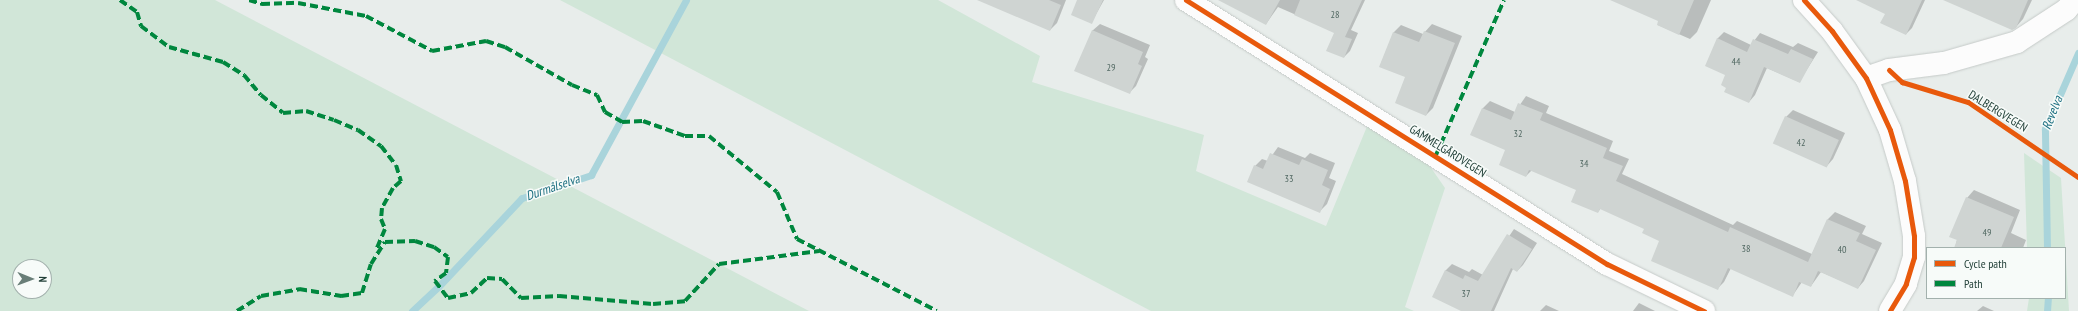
<!DOCTYPE html>
<html>
<head>
<meta charset="utf-8">
<style>
	body { margin:0 }
	#map { position:relative; width:2078px; height:311px; overflow:hidden; background:#e8edeb; font-family:"PT Sans Narrow",sans-serif }
	div>[style] { position:absolute }
	[style*='--x'] { left:calc(var(--x)*1px); top:calc(var(--y)*1px); width:calc(var(--w)*1px); rotate:calc(var(--a)*1deg) }
	.green>* { inset:0; background:#d1e6d8 }
	.shadow>* { inset:0; background:#0003 }
	.stream>* { height:7px; margin:-3.5px; padding:0 3.5px; transform-origin:3.5px; border-radius:3.5px; background:#a9d4db }
	.building>* { inset:0; background:#cfd4d2; transform-origin:0 0 }
	.roads { filter:drop-shadow(0 0 1px #c5cac8) drop-shadow(0 0 1px #c5cac8) }
	.minor>* { height:22px; margin:-11px; padding:0 11px; transform-origin:11px; border-radius:11px; background:#fcfcfc }
	.quiet>* { height:4px; margin-top:-2px; transform-origin:0; background:repeating-linear-gradient(90deg,#00873e 0 8px,transparent 0 12px) }
	.cycleway>* { height:5px; margin:-2.5px; padding:0 2.5px; transform-origin:2.5px; border-radius:2.5px; background:#e8590c }
	span { translate:-50% -50%; white-space:nowrap; text-align:center; line-height:1.15; -webkit-text-stroke:3px #f7fbf9; paint-order:stroke }
	.number-label { font-size:10px; color:#506761 }
	.number-label span { -webkit-text-stroke-width:0 }
	.street-label { font-size:12px; color:#24423a }
	.water-label { font-size:13px; color:#1c6f80; font-style:italic }
	.legend { position:absolute; left:1926px; top:247px; width:140px; height:52px; box-sizing:border-box; background:#f7fbf9; border:1px solid #a3b1ad; margin:0; padding:5px 7px; list-style:none; font-size:12px; color:#24423a }
	.legend li { display:flex; align-items:center; gap:8px; height:20px }
	.legend b { width:20px; border:1px solid #a3b1ad }
	.north { position:absolute; left:12px; top:259px; width:40px; height:40px; box-sizing:border-box; background:#f7fbf9; border:1px solid #a3b1ad; border-radius:50%; rotate:91deg; font-size:11px; font-weight:700; line-height:16px; text-align:center; color:#24423a }
	.north::after { content:''; display:block; margin:auto; width:14px; height:18px; background:#697e78; clip-path:polygon(50% 0,100% 100%,50% 72%,0 100%) }
</style>
</head>
<body>
<div id="map">
	<div class="green">
		<i style="clip-path:polygon(evenodd,0 0,215px 0,809px 311px,0 311px,0 0,20px 267px,44px 267px,44px 291px,20px 291px,20px 267px)"></i>
		<i style="clip-path:polygon(560px 0,938px 0,1040px 56px,1032px 82px,1204px 135px,1196px 171px,1326px 226px,1368px 124px,1427px 162px,1445px 188px,1405px 307px,1414px 311px,1151px 311px)"></i>
		<i style="clip-path:polygon(2024px 153px,2061px 178px,2069px 311px,2027px 311px,2029px 298px,2065px 298px,2065px 248px,2027px 248px)"></i>
	</div>
	<div class="shadow">
		<i style="clip-path:polygon(999px 0,1066px 0,1057px 23px,1050px 30px)"></i>
		<i style="clip-path:polygon(1078px 0,1104px 0,1091px 23px)"></i>
		<i style="clip-path:polygon(1248px 0,1365px 0,1351px 30px,1358px 33px,1350px 51px,1344px 57px,1335px 32px,1278px 7px,1266px 24px)"></i>
		<i style="clip-path:polygon(1629px 0,1711px 0,1697px 32px,1690px 39px,1658px 25px,1660px 21px)"></i>
		<i style="clip-path:polygon(1858px 0,1925px 0,1912px 28px,1906px 34px,1886px 13px)"></i>
		<i style="clip-path:polygon(1975px 0,2032px 0,2023px 19px,2016px 27px)"></i>
		<i style="clip-path:polygon(1100px 24px,1150px 45px,1145px 57px,1148px 59px,1136px 86px,1129px 93px,1092px 31px)"></i>
		<i style="clip-path:polygon(1432px 24px,1462px 36px,1433px 108px,1426px 115px,1407px 77px,1380px 66px,1394px 32px,1401px 25px,1423px 34px)"></i>
		<i style="clip-path:polygon(1724px 32px,1751px 45px,1760px 33px,1793px 47px,1798px 43px,1818px 52px,1799px 82px,1767px 68px,1755px 95px,1749px 102px,1728px 87px,1717px 39px)"></i>
		<i style="clip-path:polygon(1526px 96px,1549px 106px,1546px 113px,1613px 141px,1609px 151px,1629px 159px,1622px 174px,1733px 225px,1737px 221px,1812px 254px,1828px 219px,1835px 212px,1866px 226px,1862px 234px,1882px 243px,1864px 281px,1858px 288px,1821px 272px,1811px 286px,1802px 282px,1793px 295px,1731px 268px,1724px 282px,1718px 288px,1645px 228px,1601px 208px,1598px 212px,1578px 190px,1532px 170px,1526px 176px,1506px 149px,1472px 134px,1483px 108px,1490px 101px,1515px 112px)"></i>
		<i style="clip-path:polygon(1793px 110px,1845px 133px,1833px 159px,1826px 167px,1786px 117px)"></i>
		<i style="clip-path:polygon(1278px 147px,1305px 158px,1310px 153px,1335px 163px,1329px 178px,1336px 181px,1327px 204px,1320px 211px,1255px 166px,1262px 159px,1268px 161px)"></i>
		<i style="clip-path:polygon(1974px 190px,2020px 210px,2011px 233px,2026px 240px,2023px 248px,1955px 248px,1967px 198px)"></i>
		<i style="clip-path:polygon(1514px 229px,1537px 243px,1523px 265px,1517px 271px,1513px 269px,1494px 311px,1463px 311px,1445px 271px,1452px 264px,1469px 272px,1472px 269px,1483px 275px)"></i>
		<i style="clip-path:polygon(1639px 303px,1655px 311px,1633px 311px)"></i>
		<i style="clip-path:polygon(1546px 305px,1559px 311px,1540px 311px)"></i>
		<i style="clip-path:polygon(1983px 306px,1994px 311px,1977px 311px)"></i>
	</div>
	<div class="stream">
		<i style="--x:2047;--y:248;--w:119;--a:-91"></i>
		<i style="--x:2045;--y:129;--w:83;--a:-66.5"></i>
		<i style="--x:412;--y:311;--w:35;--a:-43"></i>
		<i style="--x:438;--y:287;--w:122;--a:-46.7"></i>
		<i style="--x:522;--y:198;--w:73;--a:-18.4"></i>
		<i style="--x:591;--y:175;--w:199;--a:-61.5"></i>
		<i style="--x:2047;--y:311;--w:13;--a:-86"></i>
	</div>
	<div class="building">
		<i style="clip-path:polygon(977px 0,1049px 0,1061px 5px,1050px 31px)"></i>
		<i style="clip-path:polygon(1077px 0,1103px 0,1092px 24px,1071px 15px)"></i>
		<i style="clip-path:polygon(1218px 0,1280px 0,1266px 25px)"></i>
		<i style="clip-path:polygon(1300px 0,1362px 0,1345px 37px,1352px 39px,1344px 58px,1326px 51px,1334px 33px,1294px 15px)"></i>
		<i style="clip-path:polygon(1610px 0,1694px 0,1679px 35px,1657px 25px,1658px 21px)"></i>
		<i style="clip-path:polygon(1856px 0,1922px 0,1906px 35px,1880px 23px,1885px 14px)"></i>
		<i style="clip-path:polygon(1943px 0,2028px 0,2016px 28px,2012px 30px)"></i>
		<i style="clip-path:polygon(1092px 30px,1143px 52px,1138px 64px,1142px 66px,1130px 94px,1074px 71px)"></i>
		<i style="clip-path:polygon(1424px 31px,1455px 43px,1426px 116px,1395px 103px,1405px 77px,1379px 67px,1393px 32px,1419px 42px)"></i>
		<i style="clip-path:polygon(1717px 38px,1747px 52px,1753px 39px,1788px 54px,1791px 49px,1813px 59px,1800px 83px,1764px 67px,1749px 103px,1724px 92px,1726px 88px,1721px 85px,1725px 75px,1705px 66px)"></i>
		<i style="clip-path:polygon(1518px 103px,1543px 113px,1540px 120px,1607px 148px,1603px 158px,1623px 166px,1616px 181px,1728px 232px,1730px 227px,1808px 262px,1827px 219px,1860px 233px,1856px 241px,1876px 250px,1858px 289px,1818px 271px,1811px 287px,1799px 282px,1793px 297px,1728px 268px,1718px 290px,1651px 261px,1659px 241px,1642px 233px,1644px 229px,1600px 209px,1598px 213px,1571px 202px,1576px 190px,1529px 170px,1526px 177px,1499px 165px,1505px 150px,1470px 135px,1482px 108px,1511px 120px)"></i>
		<i style="left:1785px;top:116px;width:59px;height:30px;rotate:24deg"></i>
		<i style="clip-path:polygon(1270px 153px,1299px 165px,1302px 159px,1328px 170px,1322px 185px,1330px 189px,1320px 213px,1247px 182px,1254px 165px,1263px 169px)"></i>
		<i style="clip-path:polygon(1966px 197px,2014px 217px,2001px 248px,1954px 248px,1957px 240px,1949px 237px)"></i>
		<i style="clip-path:polygon(1507px 234px,1532px 249px,1517px 272px,1511px 268px,1491px 311px,1461px 311px,1432px 297px,1445px 270px,1463px 279px,1465px 275px,1478px 281px)"></i>
	</div>
	<div class="roads">
		<div class="minor">
			<i style="--x:1186;--y:0;--w:497;--a:32.1"></i>
			<i style="--x:1607;--y:264;--w:108;--a:25.9"></i>
			<i style="--x:1804;--y:0;--w:42;--a:47.9"></i>
			<i style="--x:1832;--y:31;--w:58;--a:54.1"></i>
			<i style="--x:1866;--y:78;--w:57;--a:65.2"></i>
			<i style="--x:1890;--y:130;--w:53;--a:73.6"></i>
			<i style="--x:1905;--y:181;--w:56;--a:80.7"></i>
			<i style="--x:1914;--y:236;--w:21;--a:90"></i>
			<i style="--x:1914;--y:257;--w:28;--a:107"></i>
			<i style="--x:1906;--y:284;--w:31;--a:121"></i>
			<i style="--x:1866;--y:78;--w:24;--a:-19"></i>
			<i style="--x:1889;--y:70;--w:55;--a:-7.3"></i>
			<i style="--x:1944;--y:63;--w:76;--a:-16"></i>
			<i style="--x:2017;--y:42;--w:59;--a:-33.1"></i>
			<i style="--x:2066;--y:10;--w:13;--a:-48"></i>
		</div>
	</div>
	<div class="quiet">
		<i style="--x:120;--y:0;--w:21;--a:35"></i>
		<i style="--x:137;--y:12;--w:15;--a:74"></i>
		<i style="--x:141;--y:26;--w:35;--a:37"></i>
		<i style="--x:169;--y:47;--w:56;--a:15.5"></i>
		<i style="--x:223;--y:62;--w:25;--a:32"></i>
		<i style="--x:244;--y:75;--w:26;--a:50"></i>
		<i style="--x:261;--y:95;--w:28;--a:39"></i>
		<i style="--x:283;--y:113;--w:23;--a:-5"></i>
		<i style="--x:306;--y:111;--w:29;--a:18"></i>
		<i style="--x:334;--y:120;--w:26;--a:23"></i>
		<i style="--x:358;--y:130;--w:28;--a:35"></i>
		<i style="--x:381;--y:146;--w:24;--a:52"></i>
		<i style="--x:396;--y:165;--w:17;--a:73"></i>
		<i style="--x:401;--y:181;--w:11;--a:139"></i>
		<i style="--x:393;--y:188;--w:23;--a:119"></i>
		<i style="--x:382;--y:208;--w:11;--a:95"></i>
		<i style="--x:381;--y:219;--w:11;--a:68"></i>
		<i style="--x:385;--y:229;--w:23;--a:113"></i>
		<i style="--x:249;--y:0;--w:14;--a:17"></i>
		<i style="--x:262;--y:4;--w:36;--a:-2"></i>
		<i style="--x:298;--y:3;--w:69;--a:10.8"></i>
		<i style="--x:366;--y:16;--w:75;--a:27.9"></i>
		<i style="--x:432;--y:51;--w:55;--a:-10.5"></i>
		<i style="--x:486;--y:41;--w:20;--a:18"></i>
		<i style="--x:505;--y:47;--w:77;--a:29.6"></i>
		<i style="--x:572;--y:85;--w:27;--a:22"></i>
		<i style="--x:597;--y:95;--w:19;--a:65"></i>
		<i style="--x:605;--y:112;--w:20;--a:30"></i>
		<i style="--x:622;--y:122;--w:21;--a:-3"></i>
		<i style="--x:643;--y:121;--w:45;--a:19.7"></i>
		<i style="--x:685;--y:136;--w:24;--a:0"></i>
		<i style="--x:709;--y:136;--w:88;--a:39.5"></i>
		<i style="--x:777;--y:192;--w:51;--a:66.9"></i>
		<i style="--x:797;--y:239;--w:157;--a:27.2"></i>
		<i style="--x:1436;--y:155;--w:169;--a:-66.3"></i>
		<i style="--x:237;--y:311;--w:28;--a:-32"></i>
		<i style="--x:261;--y:296;--w:39;--a:-10"></i>
		<i style="--x:299;--y:289;--w:43;--a:9.5"></i>
		<i style="--x:341;--y:296;--w:21;--a:-8"></i>
		<i style="--x:362;--y:293;--w:30;--a:-73"></i>
		<i style="--x:371;--y:264;--w:26;--a:-58"></i>
		<i style="--x:385;--y:242;--w:30;--a:-2"></i>
		<i style="--x:415;--y:241;--w:20;--a:18"></i>
		<i style="--x:434;--y:247;--w:17;--a:36"></i>
		<i style="--x:448;--y:257;--w:16;--a:97"></i>
		<i style="--x:446;--y:273;--w:14;--a:144"></i>
		<i style="--x:435;--y:281;--w:21;--a:53"></i>
		<i style="--x:448;--y:298;--w:24;--a:-12"></i>
		<i style="--x:471;--y:293;--w:22;--a:-43"></i>
		<i style="--x:487;--y:278;--w:15;--a:4"></i>
		<i style="--x:502;--y:279;--w:27;--a:45"></i>
		<i style="--x:521;--y:298;--w:38;--a:-3"></i>
		<i style="--x:559;--y:296;--w:94;--a:4.9"></i>
		<i style="--x:653;--y:304;--w:32;--a:-5"></i>
		<i style="--x:685;--y:301;--w:50;--a:-47.4"></i>
		<i style="--x:719;--y:264;--w:101;--a:-7.4"></i>
	</div>
	<div class="cycleway">
		<i style="--x:1186;--y:0;--w:497;--a:32.1"></i>
		<i style="--x:1607;--y:264;--w:108;--a:25.9"></i>
		<i style="--x:1804;--y:0;--w:42;--a:47.9"></i>
		<i style="--x:1832;--y:31;--w:58;--a:54.1"></i>
		<i style="--x:1866;--y:78;--w:57;--a:65.2"></i>
		<i style="--x:1890;--y:130;--w:53;--a:73.6"></i>
		<i style="--x:1905;--y:181;--w:56;--a:80.7"></i>
		<i style="--x:1914;--y:236;--w:21;--a:90"></i>
		<i style="--x:1914;--y:257;--w:28;--a:107"></i>
		<i style="--x:1906;--y:284;--w:31;--a:121"></i>
		<i style="--x:1889;--y:70;--w:18;--a:43"></i>
		<i style="--x:1902;--y:82;--w:69;--a:16.9"></i>
		<i style="--x:1968;--y:102;--w:133;--a:34.3"></i>
	</div>
	<div class="number-label">
		<span style="left:1335px;top:15px">28</span>
		<span style="left:1736px;top:62px">44</span>
		<span style="left:1111px;top:68px">29</span>
		<span style="left:1518px;top:134px">32</span>
		<span style="left:1801px;top:143px">42</span>
		<span style="left:1584px;top:164px">34</span>
		<span style="left:1289px;top:179px">33</span>
		<span style="left:1987px;top:233px">49</span>
		<span style="left:1746px;top:249px">38</span>
		<span style="left:1842px;top:250px">40</span>
		<span style="left:1466px;top:294px">37</span>
	</div>
	<div class="street-label">
		<span style="left:1998px;top:111px;rotate:32deg">DALBERGVEGEN</span>
		<span style="left:1448px;top:151px;rotate:32deg">GAMMELGÅRDVEGEN</span>
	</div>
	<div class="water-label">
		<span style="left:2053px;top:113px;rotate:-69deg">Revelva</span>
		<span style="left:553px;top:188px;rotate:-19deg">Durmålselva</span>
	</div>
	<ul class="legend">
	<li><b style="height:5px;background:#e8590c"></b>Cycle path</li>
	<li><b style="height:5px;background:#00873e"></b>Path</li>
	</ul>
	<div class="north">N</div>
</div>
</body>
</html>
